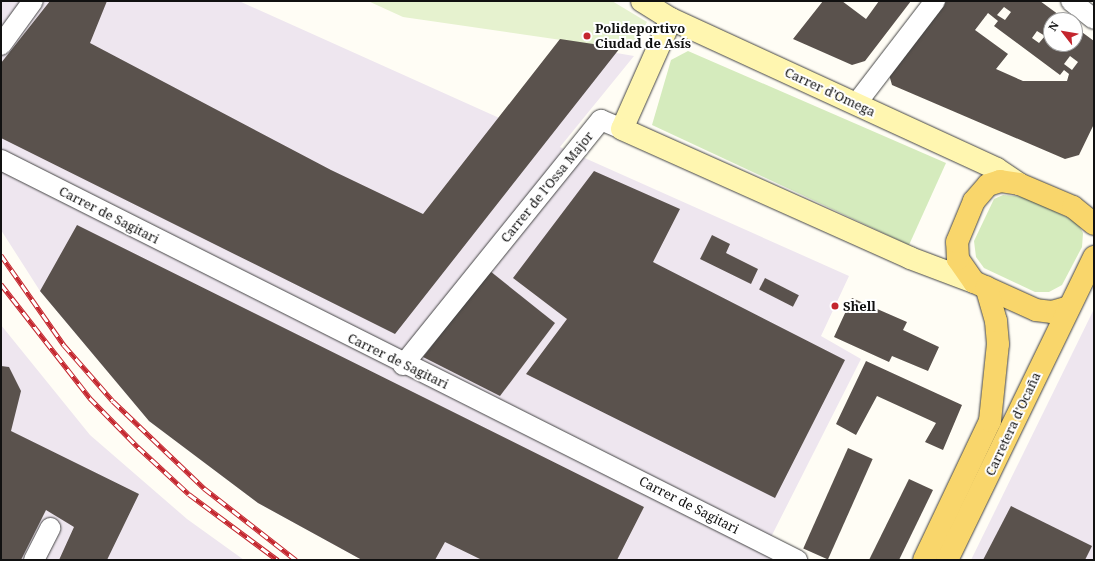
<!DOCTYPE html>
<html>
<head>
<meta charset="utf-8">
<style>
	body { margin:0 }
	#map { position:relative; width:1095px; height:561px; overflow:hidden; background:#fffdf5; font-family:"Noto Serif",serif }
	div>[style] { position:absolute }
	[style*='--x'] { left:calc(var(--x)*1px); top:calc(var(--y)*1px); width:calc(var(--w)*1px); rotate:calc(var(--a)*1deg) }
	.industrial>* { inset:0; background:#eee6ef }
	.green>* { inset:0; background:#d5ebbd }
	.pitch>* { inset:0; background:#e6f2cf }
	.building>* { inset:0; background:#5a524d; transform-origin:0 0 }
	.roads { filter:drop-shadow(0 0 1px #444) drop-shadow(0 0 1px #444) }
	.street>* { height:20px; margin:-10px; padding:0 10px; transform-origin:10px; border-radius:10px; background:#fff }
	.secondary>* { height:22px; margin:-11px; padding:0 11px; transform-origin:11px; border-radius:11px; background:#fff6b0 }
	.primary>* { height:22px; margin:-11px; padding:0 11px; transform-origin:11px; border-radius:11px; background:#f9d66b }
	.rail>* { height:4.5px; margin-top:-2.25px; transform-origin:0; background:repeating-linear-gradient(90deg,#fff 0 9px,#c4262e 0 18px); box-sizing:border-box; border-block:1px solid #c4262e }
	.dots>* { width:11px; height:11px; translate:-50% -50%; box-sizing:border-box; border:2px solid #fff; border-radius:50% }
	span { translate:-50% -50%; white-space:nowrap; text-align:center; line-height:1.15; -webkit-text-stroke:4px #fff; paint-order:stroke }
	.poi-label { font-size:13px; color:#111; font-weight:700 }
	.left { translate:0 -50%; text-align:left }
	.street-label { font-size:13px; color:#111 }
	.frame { position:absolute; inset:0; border:2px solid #111; pointer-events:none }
	.north { position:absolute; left:1043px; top:12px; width:40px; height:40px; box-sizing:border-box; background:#fff; border:1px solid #a0a0a0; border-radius:50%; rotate:301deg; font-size:11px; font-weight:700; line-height:16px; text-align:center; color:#111 }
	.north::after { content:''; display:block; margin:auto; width:14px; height:18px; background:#c4262e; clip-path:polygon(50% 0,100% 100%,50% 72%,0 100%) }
</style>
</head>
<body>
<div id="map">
	<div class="industrial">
		<i style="clip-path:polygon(1px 1px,239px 1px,506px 121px,570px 45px,634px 56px,560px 147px,849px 276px,821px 336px,861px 359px,767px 545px,797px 560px,362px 560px,258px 503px,149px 421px,40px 291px,1px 230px)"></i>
		<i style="clip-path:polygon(1094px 309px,1094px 560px,971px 560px)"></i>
		<i style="clip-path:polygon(1px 325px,90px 435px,187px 519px,244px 560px,1px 560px)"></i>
	</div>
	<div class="green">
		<i style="clip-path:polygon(688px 51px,946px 163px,909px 245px,652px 125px,671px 60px)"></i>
		<i style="clip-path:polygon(1003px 195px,1025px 197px,1077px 222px,1083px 233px,1082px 247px,1062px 285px,1049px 292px,1035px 292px,984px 268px,976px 257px,974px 241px,994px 199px)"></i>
	</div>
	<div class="pitch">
		<i style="clip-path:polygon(368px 1px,612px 1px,647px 22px,630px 50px,403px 17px)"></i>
	</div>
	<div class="building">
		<i style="clip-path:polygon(50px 1px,107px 1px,90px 43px,331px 170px,423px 214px,560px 39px,620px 48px,395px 334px,1px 138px,1px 63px)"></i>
		<i style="clip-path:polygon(823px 1px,842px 1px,866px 19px,879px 1px,911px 1px,865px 61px,852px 65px,793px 39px)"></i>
		<i style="clip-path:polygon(evenodd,942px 1px,1040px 1px,1066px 20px,1051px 20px,1051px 44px,1075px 44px,1075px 27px,1094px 41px,1094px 124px,1079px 155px,1065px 159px,892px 85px,888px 71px,942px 1px,1004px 7px,1011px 12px,1005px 20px,997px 15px,1004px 7px,942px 1px,988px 13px,998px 21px,994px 26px,1060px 75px,1064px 70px,1069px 74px,1067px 81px,1023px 81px,996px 69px,1008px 54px,975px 30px,988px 13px,942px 1px,1037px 31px,1045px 36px,1039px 43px,1032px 38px,1037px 31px,942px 1px,1070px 56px,1078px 62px,1072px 70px,1064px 64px,1070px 56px)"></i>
		<i style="clip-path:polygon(594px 171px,680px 209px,653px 262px,845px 360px,775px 498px,526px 374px,567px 319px,513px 278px)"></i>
		<i style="clip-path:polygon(77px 225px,644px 507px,617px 560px,482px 560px,445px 542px,435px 560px,362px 560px,258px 503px,149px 421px,40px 291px)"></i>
		<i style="clip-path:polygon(712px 235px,730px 244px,726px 253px,758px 269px,751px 284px,700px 259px)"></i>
		<i style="clip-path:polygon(490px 271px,555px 323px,500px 396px,423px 357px)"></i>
		<i style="left:765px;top:278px;width:38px;height:13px;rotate:27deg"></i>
		<i style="clip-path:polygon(852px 298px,907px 322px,903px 330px,939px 347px,928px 371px,892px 356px,889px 362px,834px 337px)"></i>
		<i style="clip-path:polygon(866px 361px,962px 405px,943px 450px,925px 442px,936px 423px,877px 396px,856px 435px,836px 424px)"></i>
		<i style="clip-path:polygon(1px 366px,9px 367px,21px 391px,11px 431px,139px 494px,107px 560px,59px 560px,74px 527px,46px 510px,21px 560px,1px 560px)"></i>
		<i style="left:848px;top:448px;width:27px;height:110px;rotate:24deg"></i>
		<i style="clip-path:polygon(909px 479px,933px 490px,899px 560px,869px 560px)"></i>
		<i style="clip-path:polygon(1011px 506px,1092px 546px,1085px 560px,983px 560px)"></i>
	</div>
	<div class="roads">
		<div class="street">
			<i style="--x:1071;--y:1;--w:29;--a:38"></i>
			<i style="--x:1;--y:45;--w:54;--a:-54"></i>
			<i style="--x:856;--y:104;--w:130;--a:-52.5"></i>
			<i style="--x:1;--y:160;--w:891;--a:26.68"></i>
			<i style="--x:403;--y:365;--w:315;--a:-51.1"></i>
			<i style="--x:601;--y:120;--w:23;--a:23"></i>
			<i style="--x:34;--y:560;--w:36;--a:-63"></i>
		</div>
		<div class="secondary">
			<i style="--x:642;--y:1;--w:34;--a:32"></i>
			<i style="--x:671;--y:19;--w:359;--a:24.7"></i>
			<i style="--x:997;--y:169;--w:27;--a:34"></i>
			<i style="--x:671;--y:19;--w:120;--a:114"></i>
			<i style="--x:622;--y:129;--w:316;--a:24.1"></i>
			<i style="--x:910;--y:258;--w:68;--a:20.6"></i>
		</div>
		<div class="primary">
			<i style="--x:1069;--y:307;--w:18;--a:164"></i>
			<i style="--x:1052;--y:312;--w:16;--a:-173"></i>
			<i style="--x:1036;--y:310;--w:68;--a:-155.7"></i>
			<i style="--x:974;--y:282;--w:28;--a:-125"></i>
			<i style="--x:958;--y:259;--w:17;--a:-93"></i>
			<i style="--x:957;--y:242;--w:44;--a:-67.5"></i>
			<i style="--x:974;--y:201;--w:21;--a:-49"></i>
			<i style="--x:988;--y:185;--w:13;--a:-18"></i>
			<i style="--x:1000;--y:181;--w:19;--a:9"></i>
			<i style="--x:1019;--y:184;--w:59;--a:23.1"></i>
			<i style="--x:1073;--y:207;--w:27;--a:39"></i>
			<i style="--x:924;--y:560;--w:154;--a:-64.6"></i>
			<i style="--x:990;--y:421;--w:77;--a:-84.1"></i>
			<i style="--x:998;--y:344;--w:23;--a:-95"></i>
			<i style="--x:996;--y:321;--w:35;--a:-106"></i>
			<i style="--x:947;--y:560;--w:337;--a:-64.1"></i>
		</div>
	</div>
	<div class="rail">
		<i style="--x:1;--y:255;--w:110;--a:55"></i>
		<i style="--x:64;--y:345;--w:74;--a:48.8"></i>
		<i style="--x:113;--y:401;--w:126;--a:43.7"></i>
		<i style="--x:204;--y:488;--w:117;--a:38"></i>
		<i style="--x:1;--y:284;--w:145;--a:52"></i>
		<i style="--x:90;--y:398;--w:69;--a:45.6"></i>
		<i style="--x:138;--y:447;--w:69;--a:42.7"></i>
		<i style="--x:189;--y:494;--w:111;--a:36.6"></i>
	</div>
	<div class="dots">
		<i style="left:587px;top:36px;background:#c4262e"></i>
		<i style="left:835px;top:306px;background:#c4262e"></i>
	</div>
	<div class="poi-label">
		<span class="left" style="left:595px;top:36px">Polideportivo<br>Ciudad de Asís</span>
		<span class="left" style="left:843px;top:306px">Shell</span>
	</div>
	<div class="street-label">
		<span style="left:830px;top:92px;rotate:25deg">Carrer d'Omega</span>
		<span style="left:547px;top:187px;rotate:-51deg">Carrer de l'Ossa Major</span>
		<span style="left:109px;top:215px;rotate:27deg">Carrer de Sagitari</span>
		<span style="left:398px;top:361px;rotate:26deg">Carrer de Sagitari</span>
		<span style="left:1013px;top:424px;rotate:-65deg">Carretera d'Ocaña</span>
		<span style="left:689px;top:505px;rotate:27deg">Carrer de Sagitari</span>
	</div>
	<div class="frame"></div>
	<div class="north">N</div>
</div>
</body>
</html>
